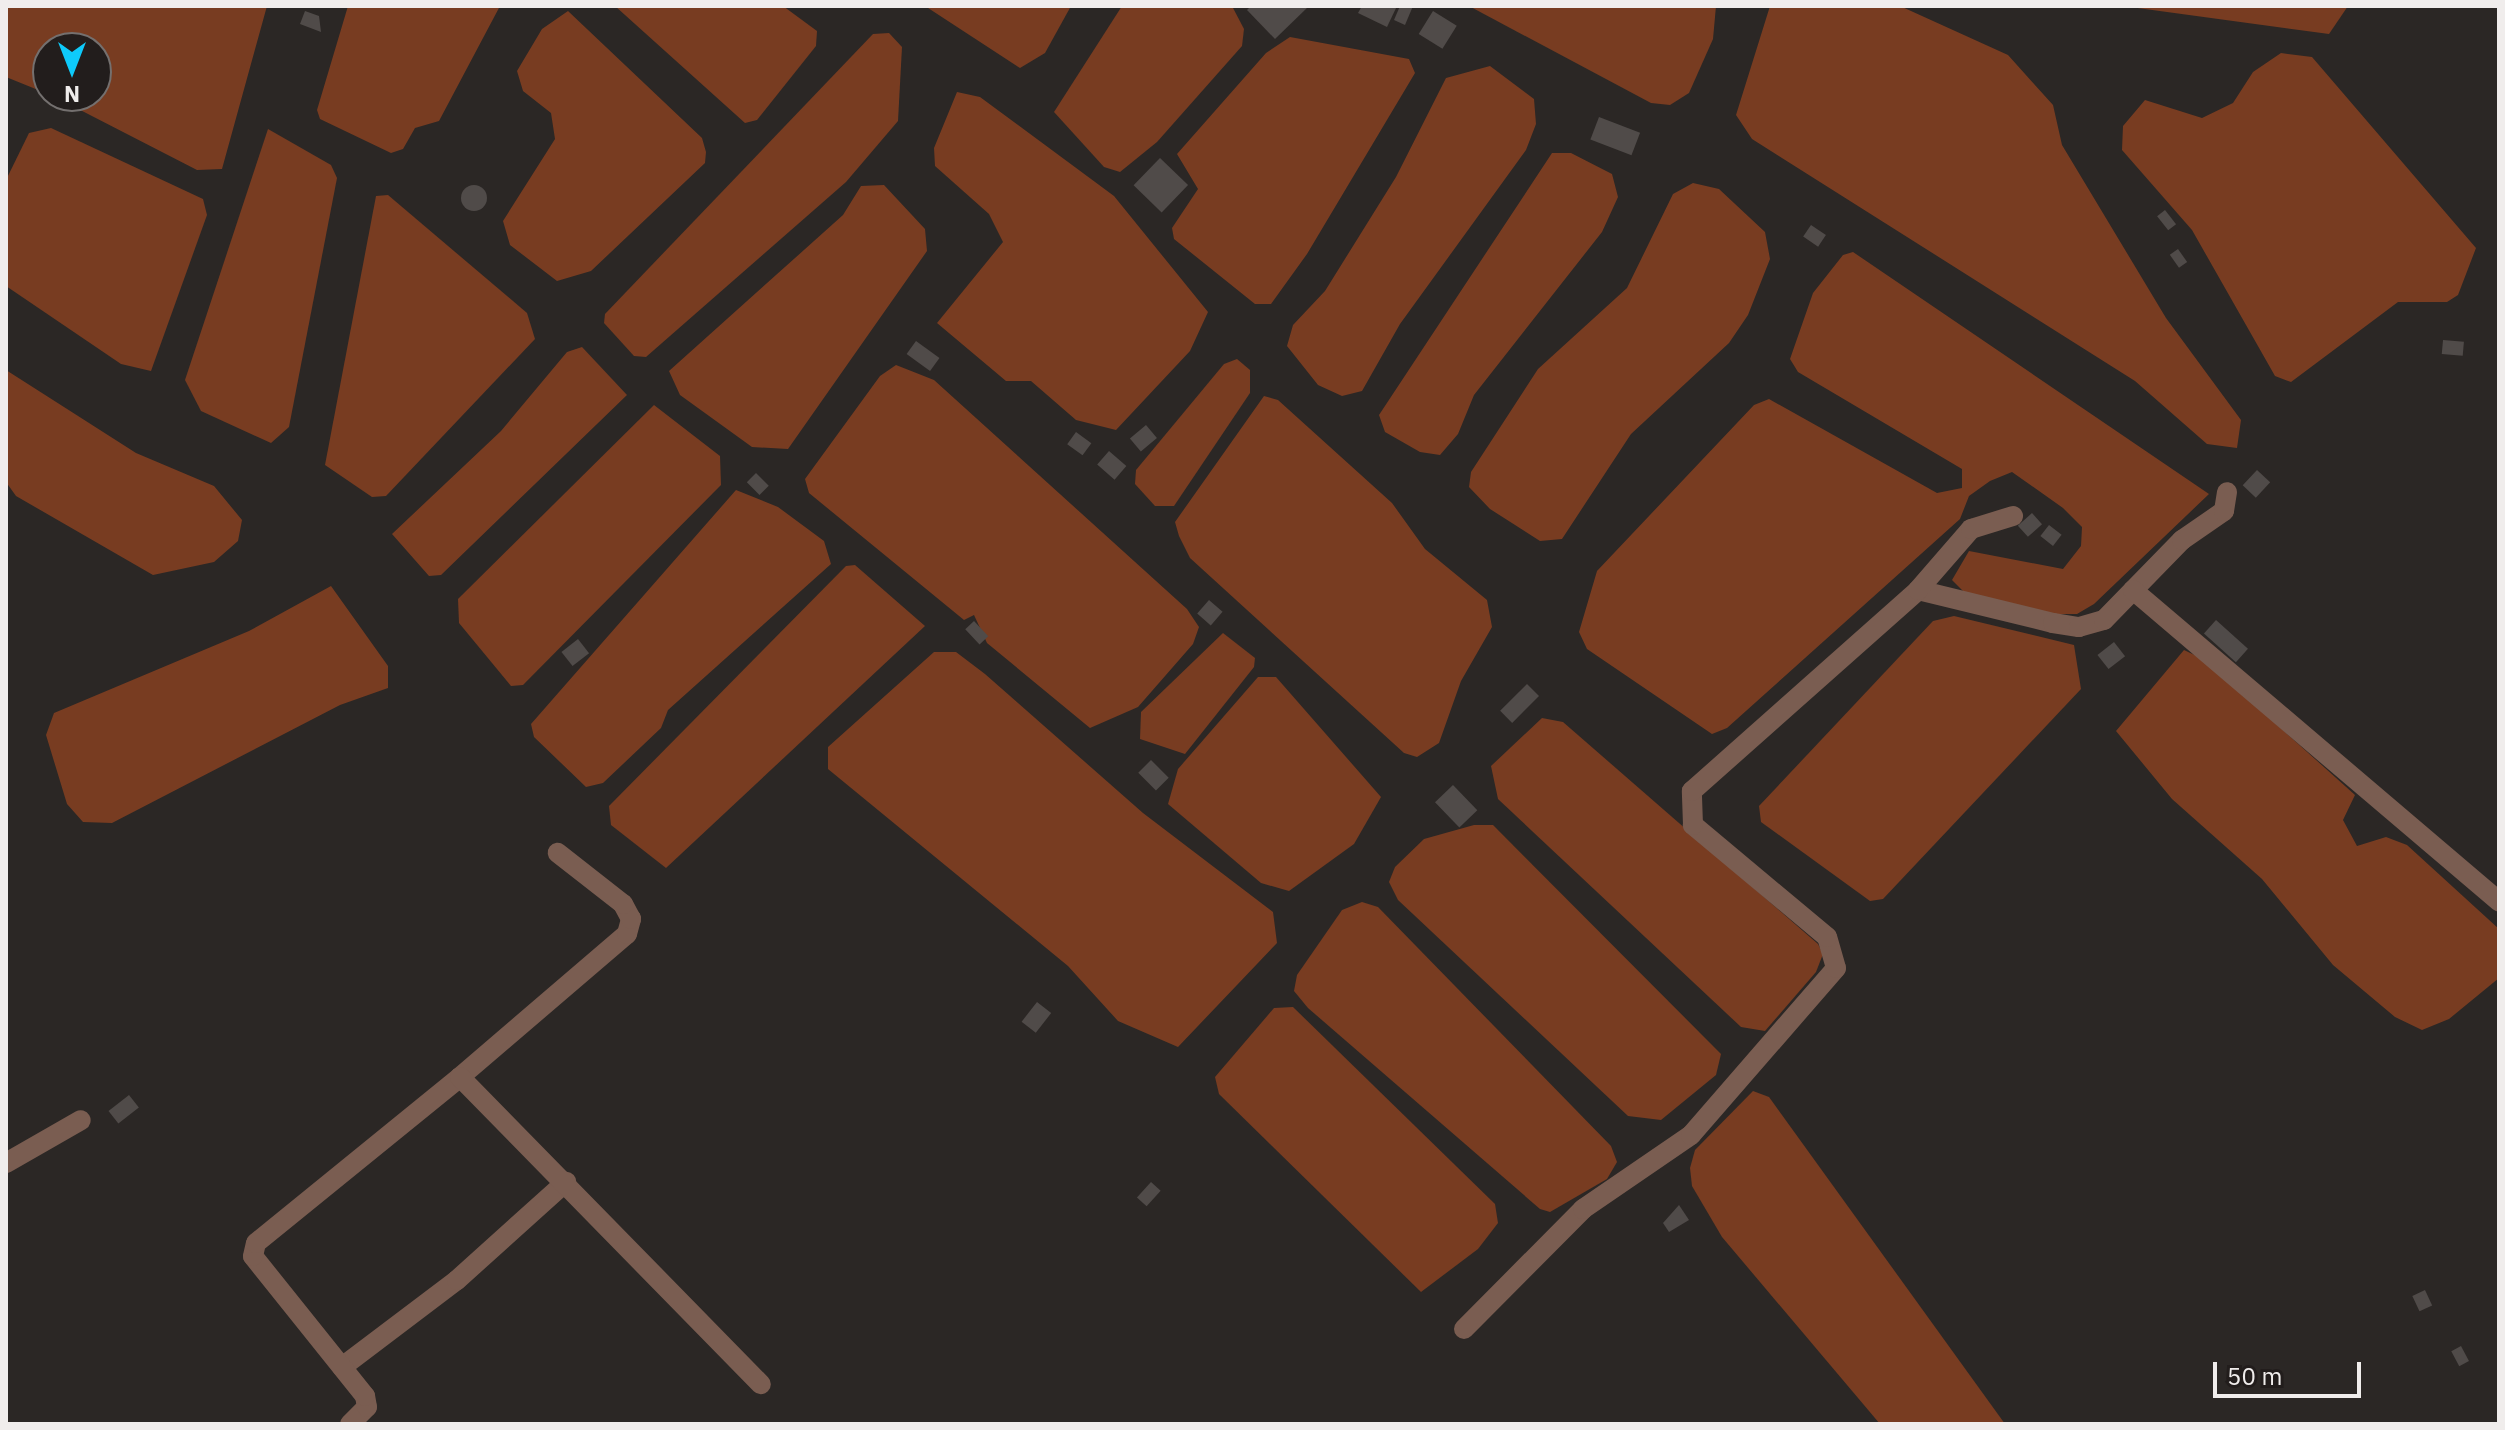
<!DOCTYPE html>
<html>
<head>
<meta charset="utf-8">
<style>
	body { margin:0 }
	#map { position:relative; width:2505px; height:1430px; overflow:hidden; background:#2b2725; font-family:"IBM Plex Sans",sans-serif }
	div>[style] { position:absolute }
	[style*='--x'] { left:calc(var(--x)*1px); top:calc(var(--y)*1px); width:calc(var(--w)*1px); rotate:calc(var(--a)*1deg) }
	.water>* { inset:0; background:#783c21 }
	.building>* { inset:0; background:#504b49; transform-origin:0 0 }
	.round { border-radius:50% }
	.minor>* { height:20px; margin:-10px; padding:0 10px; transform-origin:10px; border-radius:10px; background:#7a5d51 }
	span { translate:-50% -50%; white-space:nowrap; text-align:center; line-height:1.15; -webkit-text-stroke:6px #221d1c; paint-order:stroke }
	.frame { position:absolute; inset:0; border:8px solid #f0edec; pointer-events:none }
	.north { position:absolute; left:32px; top:32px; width:80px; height:80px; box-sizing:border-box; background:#221d1c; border:2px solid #74706f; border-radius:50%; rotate:180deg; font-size:22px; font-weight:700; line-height:32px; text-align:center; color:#f0edec }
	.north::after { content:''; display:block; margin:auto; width:28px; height:36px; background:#0ecafa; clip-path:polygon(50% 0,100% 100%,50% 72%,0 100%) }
	.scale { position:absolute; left:2213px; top:1362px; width:148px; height:36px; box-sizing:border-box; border:4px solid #f0edec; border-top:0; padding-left:10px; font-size:24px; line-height:28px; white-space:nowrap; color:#f0edec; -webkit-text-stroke:6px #221d1c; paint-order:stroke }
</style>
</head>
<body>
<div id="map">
	<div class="water">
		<i style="clip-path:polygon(6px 6px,267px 6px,222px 169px,197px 170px,53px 96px,96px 96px,96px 48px,48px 48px,48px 94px,6px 77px)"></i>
		<i style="clip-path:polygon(348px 6px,500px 6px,439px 121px,415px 128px,403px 149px,391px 153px,320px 119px,317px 110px)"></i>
		<i style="clip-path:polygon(615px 6px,783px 6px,817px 31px,816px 46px,757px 120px,745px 123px)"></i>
		<i style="clip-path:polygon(925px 6px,1071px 6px,1045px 53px,1020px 68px)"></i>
		<i style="clip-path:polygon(1122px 6px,1232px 6px,1244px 29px,1242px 46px,1157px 142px,1120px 172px,1104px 167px,1054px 112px)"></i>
		<i style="clip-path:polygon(1469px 6px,1716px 6px,1713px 39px,1689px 93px,1670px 105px,1651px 103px)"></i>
		<i style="clip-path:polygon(1770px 6px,1900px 6px,2008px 55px,2053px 105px,2062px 145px,2166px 318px,2241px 420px,2237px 448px,2207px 444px,2135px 381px,1752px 139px,1736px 115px)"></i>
		<i style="clip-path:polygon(2123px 6px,2348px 6px,2329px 34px)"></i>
		<i style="clip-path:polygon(568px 11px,702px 138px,706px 152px,705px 163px,591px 271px,557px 281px,510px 245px,503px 221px,555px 139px,551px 113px,523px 91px,517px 71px,542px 29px)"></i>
		<i style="clip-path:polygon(889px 33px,902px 47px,898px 121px,846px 182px,646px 357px,634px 356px,604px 323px,605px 314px,873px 34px)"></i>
		<i style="clip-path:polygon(1290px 37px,1409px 59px,1415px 73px,1307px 254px,1271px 304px,1255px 304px,1174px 239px,1172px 228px,1198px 189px,1177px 154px,1266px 53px)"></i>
		<i style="clip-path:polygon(2281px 53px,2312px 57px,2476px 248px,2458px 295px,2447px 302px,2398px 302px,2291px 382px,2275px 376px,2192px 230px,2122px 150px,2123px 126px,2145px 100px,2202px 118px,2233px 103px,2253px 72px)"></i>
		<i style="clip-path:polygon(1490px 66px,1534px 99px,1536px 124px,1526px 150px,1400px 324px,1362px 391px,1342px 396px,1318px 385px,1287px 346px,1293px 325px,1325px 291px,1396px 177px,1446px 78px)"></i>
		<i style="clip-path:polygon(957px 92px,980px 97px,1114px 196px,1208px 312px,1190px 351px,1116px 430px,1076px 420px,1031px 381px,1006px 381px,937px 323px,1003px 242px,989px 214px,935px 166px,934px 148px)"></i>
		<i style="clip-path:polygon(51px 128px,203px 199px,207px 215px,151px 371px,121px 364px,6px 286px,6px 180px,29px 133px)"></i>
		<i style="clip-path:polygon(268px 129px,331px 165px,337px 178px,289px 427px,271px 443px,201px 411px,185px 380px)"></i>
		<i style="clip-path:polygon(1552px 153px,1571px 153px,1612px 174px,1618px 197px,1602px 232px,1474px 395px,1458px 434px,1440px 455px,1420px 452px,1385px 432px,1379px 415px)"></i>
		<i style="clip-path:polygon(1693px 183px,1719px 189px,1765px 232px,1770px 259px,1748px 315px,1729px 343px,1631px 434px,1562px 539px,1540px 541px,1490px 509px,1469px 487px,1471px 472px,1538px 369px,1627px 288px,1673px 194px)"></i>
		<i style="clip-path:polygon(884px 185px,925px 229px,927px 251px,788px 449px,752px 447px,680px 395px,669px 371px,843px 215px,861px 186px)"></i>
		<i style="clip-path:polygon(388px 195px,527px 313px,535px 339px,386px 496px,372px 497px,325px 465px,376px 196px)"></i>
		<i style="clip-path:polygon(1853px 252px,2209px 494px,2094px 604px,2077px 614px,2050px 614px,1964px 592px,1952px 580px,1969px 551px,2063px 569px,2081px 546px,2082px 527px,2063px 508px,2012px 472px,1990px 481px,1969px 496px,1960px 519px,1727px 728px,1712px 734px,1587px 649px,1579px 632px,1597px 571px,1754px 405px,1769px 399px,1937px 493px,1962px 488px,1962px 469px,1798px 372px,1790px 359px,1813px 293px,1843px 255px)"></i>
		<i style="clip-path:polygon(582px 347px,627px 395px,441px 575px,429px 576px,392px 534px,501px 431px,567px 352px)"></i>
		<i style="clip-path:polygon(1237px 359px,1250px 370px,1250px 393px,1174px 506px,1155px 506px,1135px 484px,1136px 470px,1224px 364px)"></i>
		<i style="clip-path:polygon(896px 365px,934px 380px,1187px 609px,1199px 627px,1193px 644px,1138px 707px,1090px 728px,987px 643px,974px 615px,964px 620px,809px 493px,805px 479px,880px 376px)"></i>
		<i style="clip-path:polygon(6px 370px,136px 453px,214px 486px,242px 520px,238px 541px,214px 562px,153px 575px,16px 496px,6px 482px)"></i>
		<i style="clip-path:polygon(1264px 396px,1278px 400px,1392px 503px,1425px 549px,1487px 600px,1492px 627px,1461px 681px,1439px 743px,1417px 757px,1404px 753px,1190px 558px,1179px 536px,1175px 522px)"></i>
		<i style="clip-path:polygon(654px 405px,720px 456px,721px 485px,523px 685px,511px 686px,459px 623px,458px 599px)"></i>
		<i style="clip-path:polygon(736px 490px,778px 507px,824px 541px,831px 564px,668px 710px,661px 728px,603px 783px,586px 787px,534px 737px,531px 724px)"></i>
		<i style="clip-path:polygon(855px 565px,925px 626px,666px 868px,611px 825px,609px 806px,846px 566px)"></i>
		<i style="clip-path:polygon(331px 586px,388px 666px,388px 688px,340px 705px,112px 823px,83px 822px,67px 804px,46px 735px,54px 713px,249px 631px)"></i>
		<i style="clip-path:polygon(1954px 616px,2074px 645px,2081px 689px,1883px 899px,1870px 901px,1761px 822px,1759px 806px,1933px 621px)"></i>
		<i style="clip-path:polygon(1223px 633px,1255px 658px,1254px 667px,1185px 754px,1140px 739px,1141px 712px)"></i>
		<i style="clip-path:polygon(2184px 650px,2205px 660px,2355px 795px,2343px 820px,2357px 846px,2386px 837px,2407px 845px,2499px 929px,2499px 978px,2449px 1019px,2422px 1030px,2395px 1017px,2333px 965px,2262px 879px,2172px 799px,2116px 731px)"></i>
		<i style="clip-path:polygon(934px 652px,956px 652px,985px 674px,1143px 813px,1273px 912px,1277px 943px,1178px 1047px,1118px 1021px,1068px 966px,828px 769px,828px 747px)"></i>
		<i style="clip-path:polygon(1258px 677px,1276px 677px,1381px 797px,1354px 844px,1289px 891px,1261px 883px,1168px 804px,1178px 769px)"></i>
		<i style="clip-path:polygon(1542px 718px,1563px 722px,1818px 944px,1823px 954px,1816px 972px,1765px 1031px,1741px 1027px,1498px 799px,1491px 766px)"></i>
		<i style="clip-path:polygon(1474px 825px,1493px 825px,1721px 1054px,1716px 1075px,1661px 1120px,1628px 1116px,1398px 900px,1389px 882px,1395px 867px,1424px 839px)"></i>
		<i style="clip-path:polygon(1362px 902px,1378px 907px,1611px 1146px,1617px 1162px,1607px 1179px,1550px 1212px,1540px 1209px,1308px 1008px,1294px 991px,1297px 975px,1342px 910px)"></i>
		<i style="clip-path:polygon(1293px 1007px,1495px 1204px,1498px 1223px,1478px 1249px,1421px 1292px,1219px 1094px,1215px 1077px,1274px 1008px)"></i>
		<i style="clip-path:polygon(1753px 1091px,1769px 1097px,2005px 1424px,1880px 1424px,1722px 1237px,1692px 1186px,1690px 1168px,1695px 1150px)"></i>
	</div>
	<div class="building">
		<i style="clip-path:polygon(1251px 6px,1309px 6px,1275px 39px,1247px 10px)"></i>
		<i style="clip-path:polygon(1362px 6px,1397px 6px,1387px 27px,1358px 13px)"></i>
		<i style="clip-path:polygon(1400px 6px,1413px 6px,1405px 25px,1394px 20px)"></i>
		<i style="clip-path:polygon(305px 11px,319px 16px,321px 32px,300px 24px)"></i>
		<i style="left:1433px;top:11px;width:28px;height:27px;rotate:32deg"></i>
		<i style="left:1599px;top:117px;width:44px;height:24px;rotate:21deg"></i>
		<i style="left:1160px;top:158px;width:39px;height:38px;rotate:44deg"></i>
		<i class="round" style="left:461px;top:185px;width:26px;height:26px"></i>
		<i style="left:2165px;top:210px;width:18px;height:10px;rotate:52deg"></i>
		<i style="left:1811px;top:225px;width:18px;height:14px;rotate:34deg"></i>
		<i style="left:2178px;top:249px;width:16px;height:10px;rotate:55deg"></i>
		<i style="left:2443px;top:340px;width:21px;height:14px;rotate:5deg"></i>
		<i style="left:916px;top:341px;width:29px;height:16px;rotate:36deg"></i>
		<i style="left:1146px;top:425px;width:17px;height:21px;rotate:50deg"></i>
		<i style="left:1076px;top:432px;width:19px;height:15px;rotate:36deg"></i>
		<i style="left:1109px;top:451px;width:23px;height:18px;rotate:41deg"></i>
		<i style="left:2257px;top:470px;width:18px;height:21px;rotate:43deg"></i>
		<i style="left:756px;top:473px;width:18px;height:13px;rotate:45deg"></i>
		<i style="left:2032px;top:513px;width:15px;height:19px;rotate:48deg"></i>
		<i style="left:2049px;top:525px;width:16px;height:14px;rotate:38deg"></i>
		<i style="left:1209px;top:600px;width:18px;height:18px;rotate:41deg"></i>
		<i style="left:2216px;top:620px;width:43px;height:18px;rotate:42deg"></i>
		<i style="left:974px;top:621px;width:21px;height:12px;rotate:47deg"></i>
		<i style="left:578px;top:639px;width:18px;height:21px;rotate:52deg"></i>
		<i style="left:2114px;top:642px;width:18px;height:21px;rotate:52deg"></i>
		<i style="left:1527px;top:684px;width:17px;height:38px;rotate:45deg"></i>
		<i style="left:1151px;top:760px;width:25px;height:18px;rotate:45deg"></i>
		<i style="left:1453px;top:785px;width:35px;height:25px;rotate:46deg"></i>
		<i style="left:1037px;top:1002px;width:18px;height:25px;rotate:38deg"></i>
		<i style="left:129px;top:1095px;width:16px;height:26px;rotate:52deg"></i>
		<i style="left:1151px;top:1182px;width:13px;height:21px;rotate:42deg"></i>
		<i style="clip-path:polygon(1679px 1205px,1689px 1220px,1669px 1232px,1663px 1223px)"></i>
		<i style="left:2425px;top:1290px;width:17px;height:14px;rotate:65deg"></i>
		<i style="left:2461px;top:1346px;width:17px;height:11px;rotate:62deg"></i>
	</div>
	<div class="minor">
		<i style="--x:1918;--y:590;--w:139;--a:13.7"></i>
		<i style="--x:2053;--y:623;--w:26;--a:9"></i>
		<i style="--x:2079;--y:627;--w:26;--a:-16"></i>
		<i style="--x:2104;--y:620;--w:112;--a:-45.7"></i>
		<i style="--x:2182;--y:540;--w:51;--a:-34.6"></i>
		<i style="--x:2224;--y:511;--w:19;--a:-81"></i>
		<i style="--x:2133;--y:590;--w:481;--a:40.4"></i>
		<i style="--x:460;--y:1077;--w:220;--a:-40.6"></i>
		<i style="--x:627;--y:934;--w:16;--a:-75"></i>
		<i style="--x:631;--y:919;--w:17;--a:-118"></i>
		<i style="--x:623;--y:904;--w:83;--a:-141.9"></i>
		<i style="--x:6;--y:1163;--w:86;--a:-29.8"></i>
		<i style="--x:1464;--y:1329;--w:169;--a:-45.2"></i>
		<i style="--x:1583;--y:1209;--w:131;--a:-34.4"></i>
		<i style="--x:1691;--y:1135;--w:221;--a:-49"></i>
		<i style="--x:1836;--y:968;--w:32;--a:-106"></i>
		<i style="--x:1827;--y:937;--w:175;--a:-140.1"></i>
		<i style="--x:1693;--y:825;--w:34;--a:-92"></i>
		<i style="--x:1692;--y:791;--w:302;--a:-41.6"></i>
		<i style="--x:1918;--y:590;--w:81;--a:-49"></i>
		<i style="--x:1971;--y:529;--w:44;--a:-17.2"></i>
		<i style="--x:342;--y:1367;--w:144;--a:-37.1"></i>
		<i style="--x:457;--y:1280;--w:147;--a:-42"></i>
		<i style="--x:350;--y:1424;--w:24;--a:-45"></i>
		<i style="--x:367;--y:1407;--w:11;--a:-100"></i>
		<i style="--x:365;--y:1396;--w:179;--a:-128.7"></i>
		<i style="--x:253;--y:1256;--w:13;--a:-77"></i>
		<i style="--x:256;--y:1243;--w:263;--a:-39.1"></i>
		<i style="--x:460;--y:1077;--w:430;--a:45.6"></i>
	</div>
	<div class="frame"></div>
	<div class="north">N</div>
	<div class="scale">50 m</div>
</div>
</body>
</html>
